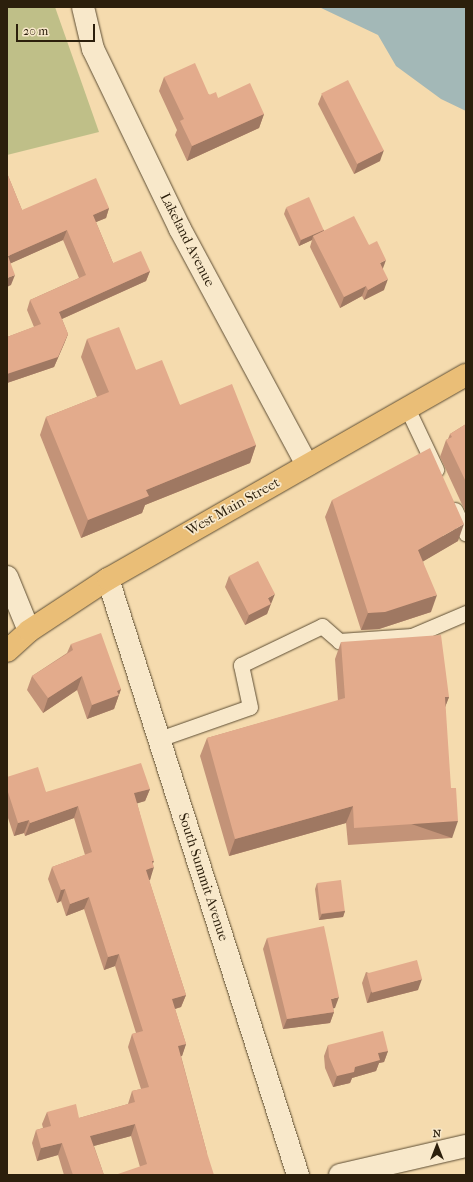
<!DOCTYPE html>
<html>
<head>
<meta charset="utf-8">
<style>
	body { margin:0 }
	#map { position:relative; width:473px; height:1182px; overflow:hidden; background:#f5dbae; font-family:"IM FELL French Canon",serif }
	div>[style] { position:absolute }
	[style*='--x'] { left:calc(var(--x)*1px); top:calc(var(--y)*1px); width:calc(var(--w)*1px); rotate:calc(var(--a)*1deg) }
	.green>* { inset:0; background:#bfbf88 }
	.water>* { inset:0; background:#a3b8b7 }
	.roads { filter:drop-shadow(0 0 1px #5e4e34) drop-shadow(0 0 1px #5e4e34) }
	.lane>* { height:15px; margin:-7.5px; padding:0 7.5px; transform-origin:7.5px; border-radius:7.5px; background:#f8e8ca }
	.street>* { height:22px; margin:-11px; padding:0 11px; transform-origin:11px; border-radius:11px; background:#f8e8ca }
	.primary>* { height:22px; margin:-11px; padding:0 11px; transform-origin:11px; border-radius:11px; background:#eabe77 }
	.wall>* { inset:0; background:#c39378 }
	.shaded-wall>* { inset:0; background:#9f7862; transform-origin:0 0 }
	.building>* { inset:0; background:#e3ab8c; transform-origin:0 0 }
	span { translate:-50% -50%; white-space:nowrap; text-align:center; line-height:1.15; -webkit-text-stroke:3.5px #f8e8ca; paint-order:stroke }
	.street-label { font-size:14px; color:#2c1f0c }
	.frame { position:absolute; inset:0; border:8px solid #2c1f0c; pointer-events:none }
	.north { position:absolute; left:417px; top:1126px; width:40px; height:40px; -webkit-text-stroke:3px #f8e8ca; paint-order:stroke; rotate:0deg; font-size:11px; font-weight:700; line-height:16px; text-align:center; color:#2c1f0c }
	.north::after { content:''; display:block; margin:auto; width:14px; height:18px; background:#2c1f0c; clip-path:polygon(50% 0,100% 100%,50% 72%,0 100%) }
	.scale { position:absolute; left:16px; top:24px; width:79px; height:18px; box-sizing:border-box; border:2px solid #2c1f0c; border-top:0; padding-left:5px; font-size:12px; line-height:14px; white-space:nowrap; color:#2c1f0c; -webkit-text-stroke:3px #f8e8ca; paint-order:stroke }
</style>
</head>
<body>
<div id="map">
	<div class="green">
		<i style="clip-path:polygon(55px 7px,99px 132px,7px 155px,7px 8px)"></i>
	</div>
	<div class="water">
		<i style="clip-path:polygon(319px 7px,466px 7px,466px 111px,441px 99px,396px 66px,378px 35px)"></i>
	</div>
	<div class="roads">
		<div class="lane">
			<i style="--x:407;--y:408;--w:68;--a:64.6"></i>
			<i style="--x:455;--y:510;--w:26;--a:65"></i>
			<i style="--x:159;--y:739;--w:96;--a:-19.4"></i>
			<i style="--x:250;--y:707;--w:43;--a:-102.1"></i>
			<i style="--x:241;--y:665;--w:90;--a:-25.7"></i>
			<i style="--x:322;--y:626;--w:23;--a:41"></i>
			<i style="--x:339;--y:641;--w:73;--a:-3.9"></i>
			<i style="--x:412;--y:636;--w:59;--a:-23.1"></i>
		</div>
		<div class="street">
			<i style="--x:83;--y:7;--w:43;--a:76.6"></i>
			<i style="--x:93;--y:49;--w:200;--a:64.2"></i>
			<i style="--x:180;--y:229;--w:268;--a:61.7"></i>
			<i style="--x:7;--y:577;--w:58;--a:67.8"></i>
			<i style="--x:108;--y:579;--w:626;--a:72.32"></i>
			<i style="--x:340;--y:1175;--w:129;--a:-13"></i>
		</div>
		<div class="primary">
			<i style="--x:7;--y:651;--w:30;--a:-42"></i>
			<i style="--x:29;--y:631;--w:95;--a:-33.4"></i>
			<i style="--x:108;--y:579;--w:412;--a:-29.7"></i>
		</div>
	</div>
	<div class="wall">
		<i style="clip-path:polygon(164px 77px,218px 98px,264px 114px,259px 128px,187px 161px,175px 135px,177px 130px,159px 91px)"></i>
		<i style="clip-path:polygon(322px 94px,380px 161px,354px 174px,318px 104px)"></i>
		<i style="clip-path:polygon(7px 173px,22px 210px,109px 208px,106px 218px,96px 222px,113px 263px,150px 271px,146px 281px,62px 319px,68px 334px,64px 344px,54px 367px,7px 383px,7px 337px,34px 327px,27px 310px,30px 300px,79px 278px,63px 240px,11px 263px,11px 285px)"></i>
		<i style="clip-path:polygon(286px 208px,324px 230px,324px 231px,369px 245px,383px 269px,384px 290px,364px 300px,362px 296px,340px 308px,310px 247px,312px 240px,299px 246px,284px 214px)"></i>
		<i style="clip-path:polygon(87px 339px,136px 370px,180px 405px,256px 445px,250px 463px,145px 505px,142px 513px,81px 538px,40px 435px,46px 417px,97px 397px,81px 357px)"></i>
		<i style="clip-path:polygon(466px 424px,466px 513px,440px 457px,446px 440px,448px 439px,450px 434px)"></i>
		<i style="clip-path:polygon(332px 500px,458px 541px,423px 561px,431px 612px,379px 629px,361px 630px,325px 517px)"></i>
		<i style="clip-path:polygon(229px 576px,271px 605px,270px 605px,267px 614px,245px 625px,225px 587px)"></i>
		<i style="clip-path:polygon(341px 642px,449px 697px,445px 707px,452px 838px,348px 845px,346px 823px,229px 856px,200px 756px,207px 738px,338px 701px,335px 659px)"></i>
		<i style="clip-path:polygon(71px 644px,121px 689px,114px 709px,87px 719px,77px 690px,43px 713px,27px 690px,32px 676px,67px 653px)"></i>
		<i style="clip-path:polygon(7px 777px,46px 792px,150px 789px,145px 801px,137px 803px,153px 864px,150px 880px,149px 880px,186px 995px,181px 1007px,175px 1009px,186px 1044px,182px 1056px,181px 1056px,207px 1153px,140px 1167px,131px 1136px,94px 1146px,104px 1175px,64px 1175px,58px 1155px,37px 1161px,32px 1143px,36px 1130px,43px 1128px,42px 1124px,47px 1112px,79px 1118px,128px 1104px,132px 1091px,141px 1089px,128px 1047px,132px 1034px,136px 1033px,115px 966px,104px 970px,84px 909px,66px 916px,61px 901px,57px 903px,48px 879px,52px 867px,85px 855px,74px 818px,25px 836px,24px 833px,14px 836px,7px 815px)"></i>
		<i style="clip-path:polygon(317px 883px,345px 911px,343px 917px,319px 920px,315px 889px)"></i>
		<i style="clip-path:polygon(267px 938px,335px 1008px,333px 1008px,334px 1012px,330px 1023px,283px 1029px,263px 949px)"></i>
		<i style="clip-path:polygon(366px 972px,418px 990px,367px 1003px,362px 983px)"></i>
		<i style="clip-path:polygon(328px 1045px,388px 1051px,384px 1062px,379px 1063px,376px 1071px,352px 1078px,350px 1083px,333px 1087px,325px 1068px,324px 1056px)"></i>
	</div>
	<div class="shaded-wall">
		<i style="clip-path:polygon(264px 114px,259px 128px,187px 161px,192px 146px)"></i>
		<i style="clip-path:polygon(384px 150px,380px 161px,354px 174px,358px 163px)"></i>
		<i style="clip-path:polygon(109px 208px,106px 218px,89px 225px,93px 215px)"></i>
		<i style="clip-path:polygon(67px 230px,63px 240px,7px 265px,8px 256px)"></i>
		<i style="clip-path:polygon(324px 230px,322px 236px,313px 236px,312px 240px,299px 246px,301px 240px)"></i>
		<i style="clip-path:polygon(386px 260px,382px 271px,380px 263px)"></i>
		<i style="clip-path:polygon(150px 271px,146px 281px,55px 322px,59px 312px)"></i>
		<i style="clip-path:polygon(15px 275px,11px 285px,7px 287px,7px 278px)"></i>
		<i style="clip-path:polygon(388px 279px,384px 290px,364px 300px,368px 290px)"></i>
		<i style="clip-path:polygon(366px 286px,362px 296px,340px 308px,344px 297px)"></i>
		<i style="clip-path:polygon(68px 334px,64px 344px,54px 367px,7px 383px,7px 374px)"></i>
		<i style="clip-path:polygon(256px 445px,250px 463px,145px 505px,142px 513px,81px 538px,88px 520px,146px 490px)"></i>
		<i style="clip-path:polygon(464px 524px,458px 541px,412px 568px,418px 550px)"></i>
		<i style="clip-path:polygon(275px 594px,267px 614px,245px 625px,249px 615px,268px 598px)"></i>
		<i style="clip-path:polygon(437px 595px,431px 612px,379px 629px,361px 630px,368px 613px)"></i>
		<i style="clip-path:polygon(82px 676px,77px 690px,43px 713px,48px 698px)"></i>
		<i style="clip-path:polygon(121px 689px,114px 709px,87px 719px,92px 705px,117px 691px)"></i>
		<i style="clip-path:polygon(445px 697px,449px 697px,442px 715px)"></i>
		<i style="clip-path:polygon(150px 789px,145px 801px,129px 806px,134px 793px)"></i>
		<i style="clip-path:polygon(78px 806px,74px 818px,25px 836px,30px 823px)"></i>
		<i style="clip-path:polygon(353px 806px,346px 823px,229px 856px,235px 839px)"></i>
		<i style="clip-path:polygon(29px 820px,24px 833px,14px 836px,18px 823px)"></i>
		<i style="left:458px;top:821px;width:18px;height:104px;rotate:109deg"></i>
		<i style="clip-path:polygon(152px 861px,154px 861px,151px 868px,154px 867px,150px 880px,141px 883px,146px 870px)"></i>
		<i style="clip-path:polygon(65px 889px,61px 901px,57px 903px,61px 890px)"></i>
		<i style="clip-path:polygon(89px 897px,84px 909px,66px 916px,70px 904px)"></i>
		<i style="clip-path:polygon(345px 911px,343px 917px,319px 920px,322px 914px)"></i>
		<i style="clip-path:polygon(119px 954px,115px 966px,104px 970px,108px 957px)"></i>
		<i style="clip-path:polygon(422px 979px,418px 990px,367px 1003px,371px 992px)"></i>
		<i style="clip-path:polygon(186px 995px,181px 1007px,168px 1011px,172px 999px)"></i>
		<i style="clip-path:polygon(339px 997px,335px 1008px,327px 1010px,331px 999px)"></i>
		<i style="clip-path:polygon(334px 1012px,330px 1023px,283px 1029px,287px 1019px)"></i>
		<i style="clip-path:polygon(186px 1044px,182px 1056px,173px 1059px,178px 1046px)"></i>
		<i style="clip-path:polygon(388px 1051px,384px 1062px,379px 1063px,376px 1071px,352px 1078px,350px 1083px,333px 1087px,337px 1076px,355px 1067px,378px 1053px)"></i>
		<i style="clip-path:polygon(135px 1124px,131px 1136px,86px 1148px,90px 1136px)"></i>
		<i style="clip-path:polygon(62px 1143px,58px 1155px,37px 1161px,41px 1148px)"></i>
	</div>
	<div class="building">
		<i style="clip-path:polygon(195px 63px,209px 95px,216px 92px,218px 98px,250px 83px,264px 114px,192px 146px,180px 121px,184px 119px,164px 77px)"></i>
		<i style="left:348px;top:80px;width:79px;height:30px;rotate:63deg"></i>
		<i style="clip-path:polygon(7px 173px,22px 210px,96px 178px,109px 208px,93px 215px,113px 263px,141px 251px,150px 271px,59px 312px,68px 334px,58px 357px,7px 374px,7px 337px,41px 324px,30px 300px,86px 275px,67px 230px,8px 256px,15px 275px,7px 278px)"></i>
		<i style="left:309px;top:197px;width:36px;height:25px;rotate:66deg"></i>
		<i style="clip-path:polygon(354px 216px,369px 245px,377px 241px,386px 260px,380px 263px,388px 279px,368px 290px,366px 286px,344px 297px,313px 236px)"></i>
		<i style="clip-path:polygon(119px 327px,136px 370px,162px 360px,180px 405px,232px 384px,256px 445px,146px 490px,149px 496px,88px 520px,46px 417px,109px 392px,87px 339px)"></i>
		<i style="clip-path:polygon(466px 424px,466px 482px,446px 440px,452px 437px,450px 434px)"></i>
		<i style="clip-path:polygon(430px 448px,464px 524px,418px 550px,437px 595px,385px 612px,368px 613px,332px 500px)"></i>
		<i style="clip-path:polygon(258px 561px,275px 594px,268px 598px,271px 604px,249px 615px,229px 576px)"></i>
		<i style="clip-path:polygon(101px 633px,121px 689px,117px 691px,119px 695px,92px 705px,82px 676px,48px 698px,32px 676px,73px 650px,71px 644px)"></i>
		<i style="clip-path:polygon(441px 635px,449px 697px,445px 697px,451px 788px,456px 788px,458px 821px,354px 828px,353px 806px,235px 839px,207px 738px,345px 698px,341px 642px)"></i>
		<i style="clip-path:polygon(141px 763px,150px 789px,134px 793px,154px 861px,152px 861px,154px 867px,146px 870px,186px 995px,172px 999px,186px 1044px,178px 1046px,207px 1153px,214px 1175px,115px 1175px,147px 1164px,135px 1124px,90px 1136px,104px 1175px,73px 1175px,62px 1143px,41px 1148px,36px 1130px,51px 1126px,47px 1112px,76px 1104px,79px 1118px,135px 1102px,132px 1091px,149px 1087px,132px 1034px,143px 1031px,119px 954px,108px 957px,89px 897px,70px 904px,65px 889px,61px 890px,52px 867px,92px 852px,78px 806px,30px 823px,29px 820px,18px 823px,7px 789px,7px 777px,38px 767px,46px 792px)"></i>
		<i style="left:341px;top:880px;width:31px;height:24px;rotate:83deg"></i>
		<i style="clip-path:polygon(324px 926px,339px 997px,331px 999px,334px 1012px,287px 1019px,267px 938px)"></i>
		<i style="left:417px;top:960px;width:20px;height:52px;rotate:75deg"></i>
		<i style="clip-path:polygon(383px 1031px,388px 1051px,378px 1053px,380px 1060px,355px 1067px,354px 1072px,337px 1076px,329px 1057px,328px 1045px)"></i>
	</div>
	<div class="street-label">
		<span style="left:187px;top:240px;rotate:63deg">Lakeland Avenue</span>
		<span style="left:233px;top:507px;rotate:-29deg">West Main Street</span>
		<span style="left:203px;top:877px;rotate:72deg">South Summit Avenue</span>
	</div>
	<div class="frame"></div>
	<div class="north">N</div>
	<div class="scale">20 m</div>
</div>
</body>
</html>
